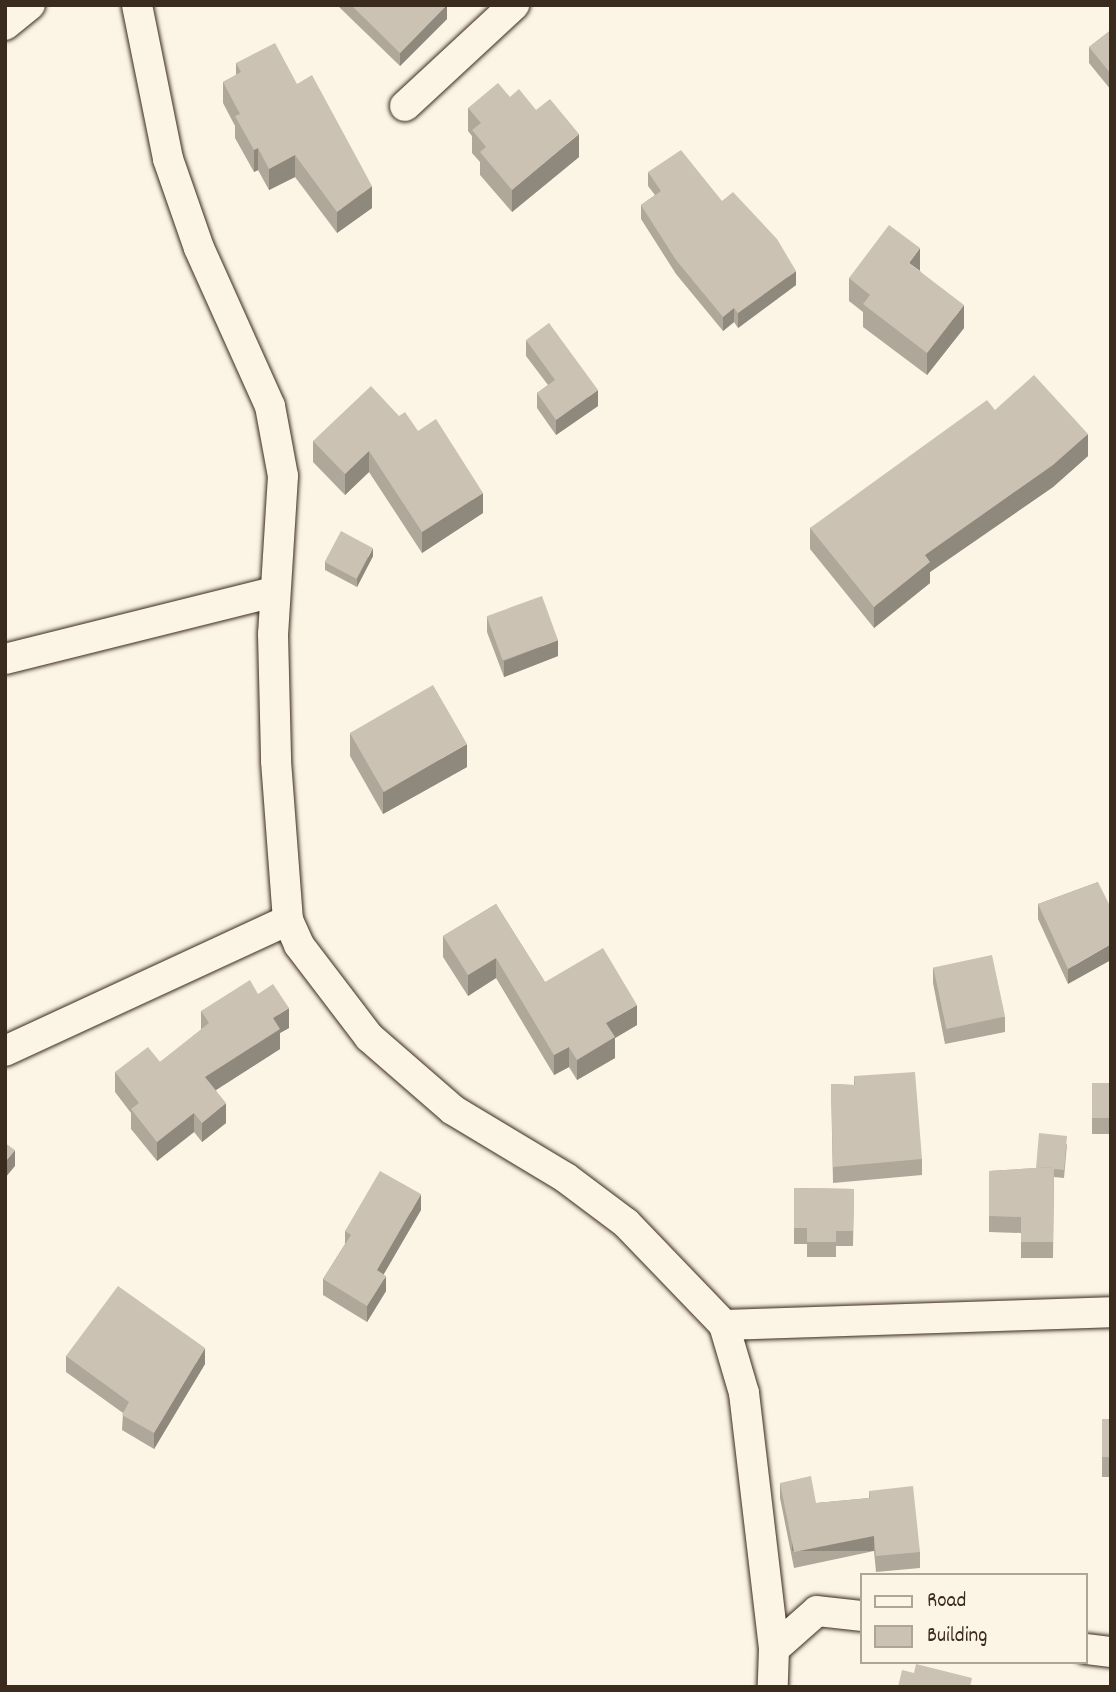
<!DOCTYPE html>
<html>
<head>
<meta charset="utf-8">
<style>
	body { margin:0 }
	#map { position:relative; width:1116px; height:1692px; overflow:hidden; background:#fcf5e5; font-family:Dekko,sans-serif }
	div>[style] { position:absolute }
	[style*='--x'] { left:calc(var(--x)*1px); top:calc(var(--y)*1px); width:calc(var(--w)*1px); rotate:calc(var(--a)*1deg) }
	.roads { filter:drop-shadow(0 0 2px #3b2a1e) drop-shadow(0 0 2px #3b2a1e) }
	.minor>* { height:30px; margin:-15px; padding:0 15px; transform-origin:15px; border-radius:15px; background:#fcf5e5 }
	.wall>* { inset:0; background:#afa79a; transform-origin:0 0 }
	.shaded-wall>* { inset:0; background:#8f887d; transform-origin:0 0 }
	.building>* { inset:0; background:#ccc2b3; transform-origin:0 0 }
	span { translate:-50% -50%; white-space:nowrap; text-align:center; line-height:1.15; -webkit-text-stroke:5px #fcf5e5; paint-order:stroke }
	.frame { position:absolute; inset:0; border:7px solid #3b2a1e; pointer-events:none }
	.legend { position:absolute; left:860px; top:1573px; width:228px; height:91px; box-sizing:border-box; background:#fcf5e5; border:2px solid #afa495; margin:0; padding:9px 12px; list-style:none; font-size:21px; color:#3b2a1e }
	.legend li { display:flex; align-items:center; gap:14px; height:35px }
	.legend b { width:35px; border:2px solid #afa495 }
</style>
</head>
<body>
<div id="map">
	<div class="roads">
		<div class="minor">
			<i style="--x:137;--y:5;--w:157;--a:78.6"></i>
			<i style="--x:168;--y:159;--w:94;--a:70.8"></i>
			<i style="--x:199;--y:248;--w:173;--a:65.8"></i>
			<i style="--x:270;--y:406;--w:71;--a:79.5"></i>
			<i style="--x:283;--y:476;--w:158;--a:93.6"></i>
			<i style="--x:273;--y:634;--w:127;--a:88.6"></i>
			<i style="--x:276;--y:761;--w:159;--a:85.7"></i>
			<i style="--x:288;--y:920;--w:27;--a:66"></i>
			<i style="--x:299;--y:945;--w:116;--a:52.7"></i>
			<i style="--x:369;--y:1037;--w:111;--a:41"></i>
			<i style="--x:453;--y:1110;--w:132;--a:31"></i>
			<i style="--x:566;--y:1178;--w:75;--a:36.9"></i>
			<i style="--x:626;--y:1223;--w:141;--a:46.1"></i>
			<i style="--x:724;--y:1325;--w:71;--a:73.6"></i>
			<i style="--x:744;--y:1393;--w:258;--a:83.3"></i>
			<i style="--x:774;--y:1649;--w:38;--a:92"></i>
			<i style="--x:5;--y:25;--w:32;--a:-39"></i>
			<i style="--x:405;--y:106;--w:149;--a:-42.8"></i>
			<i style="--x:5;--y:659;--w:276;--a:-14"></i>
			<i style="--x:5;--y:1051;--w:312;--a:-24.8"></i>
			<i style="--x:724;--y:1325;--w:387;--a:-1.9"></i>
			<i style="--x:774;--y:1649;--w:57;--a:-41.5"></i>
			<i style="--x:817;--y:1611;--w:45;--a:6.3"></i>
			<i style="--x:1086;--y:1649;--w:25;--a:7"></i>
		</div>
	</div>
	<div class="wall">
		<i style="clip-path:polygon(337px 5px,446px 5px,447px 19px,400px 66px)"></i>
		<i style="clip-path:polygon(1111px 30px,1111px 90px,1089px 63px,1089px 47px)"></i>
		<i style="clip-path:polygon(236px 63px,297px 84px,372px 208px,337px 233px,295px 177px,269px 190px,258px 170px,254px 172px,235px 138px,235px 126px,223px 103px,223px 82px,236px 75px)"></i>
		<i style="clip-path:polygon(510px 97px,536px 110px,579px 157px,512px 212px,480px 175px,480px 162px,472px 153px,472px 136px,468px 131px,468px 108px)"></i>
		<i style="clip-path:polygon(648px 172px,722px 201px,796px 285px,738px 328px,734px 322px,723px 331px,676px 274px,641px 219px,641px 205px,655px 195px,648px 186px)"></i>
		<i style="clip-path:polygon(920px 271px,964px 328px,927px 375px,863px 327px,863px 312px,849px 301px,849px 278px)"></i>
		<i style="clip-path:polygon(526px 340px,598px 406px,556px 435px,537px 408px,537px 393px,548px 385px,526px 356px)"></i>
		<i style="clip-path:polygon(995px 410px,1088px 456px,1053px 487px,930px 572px,930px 583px,874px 628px,810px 549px,810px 528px)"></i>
		<i style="clip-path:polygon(399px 416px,418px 431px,483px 513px,422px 553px,369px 472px,345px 495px,313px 462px,313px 441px)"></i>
		<i style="clip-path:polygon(373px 556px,357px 587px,325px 570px,325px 562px)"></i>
		<i style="clip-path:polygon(487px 616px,558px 656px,504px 677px,487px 632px)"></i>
		<i style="clip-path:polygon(350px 733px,467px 767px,383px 814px,350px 756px)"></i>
		<i style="clip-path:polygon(1098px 882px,1068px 984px,1038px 919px,1038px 904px)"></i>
		<i style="clip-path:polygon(496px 904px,545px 982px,637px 1025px,615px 1038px,615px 1058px,577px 1080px,569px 1067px,554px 1075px,496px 978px,468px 996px,443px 957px,443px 936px)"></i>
		<i style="clip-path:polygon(933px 968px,1005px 1017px,1005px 1032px,945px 1044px,933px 983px)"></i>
		<i style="clip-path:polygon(258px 994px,289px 1028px,280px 1033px,280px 1049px,216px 1090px,226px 1123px,202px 1142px,194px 1132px,157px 1161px,131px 1129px,131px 1113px,115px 1092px,115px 1072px,160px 1062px,201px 1030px,201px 1011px)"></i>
		<i style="clip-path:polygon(854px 1076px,922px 1159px,922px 1175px,833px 1183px,831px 1084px,854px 1085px)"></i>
		<i style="left:1111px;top:1083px;width:51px;height:19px;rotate:90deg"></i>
		<i style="clip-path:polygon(1067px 1144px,1064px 1178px,1054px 1177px,1053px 1258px,1021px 1258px,1021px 1233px,989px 1232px,989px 1171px,1036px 1168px)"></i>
		<i style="clip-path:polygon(794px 1188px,854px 1189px,853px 1246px,836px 1246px,836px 1257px,807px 1257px,807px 1244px,794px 1244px)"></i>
		<i style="clip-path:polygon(421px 1210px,383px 1274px,386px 1291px,367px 1322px,323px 1295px,323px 1279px,345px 1244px,345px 1231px)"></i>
		<i style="clip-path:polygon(66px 1356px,205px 1364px,154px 1449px,122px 1430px,123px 1413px,66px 1372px)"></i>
		<i style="left:1102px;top:1419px;width:9px;height:58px"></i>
		<i style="clip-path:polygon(780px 1483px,816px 1503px,869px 1498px,869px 1491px,920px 1552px,920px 1568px,876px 1572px,874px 1551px,794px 1568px,780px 1498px)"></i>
	</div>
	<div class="shaded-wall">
		<i style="clip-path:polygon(447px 5px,447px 19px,400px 66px,400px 53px)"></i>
		<i style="clip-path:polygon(579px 134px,579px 157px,512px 212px,512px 190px)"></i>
		<i style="clip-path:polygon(258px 148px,258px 170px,254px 172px,254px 150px)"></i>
		<i style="clip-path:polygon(295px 155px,295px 177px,269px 190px,269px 169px)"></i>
		<i style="clip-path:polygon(372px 186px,372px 208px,337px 233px,337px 212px)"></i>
		<i style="clip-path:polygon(920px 248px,920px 271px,909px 263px)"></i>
		<i style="clip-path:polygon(796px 271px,796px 285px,738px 328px,738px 313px)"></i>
		<i style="clip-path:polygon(964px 305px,964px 328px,927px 375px,927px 353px)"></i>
		<i style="clip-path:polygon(734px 308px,734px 322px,723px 331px,723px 317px)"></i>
		<i style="clip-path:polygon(598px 390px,598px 406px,556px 435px,556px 420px)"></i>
		<i style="clip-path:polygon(1088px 434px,1088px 456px,1053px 487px,930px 572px,930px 583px,874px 628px,874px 607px,925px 555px)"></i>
		<i style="clip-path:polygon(369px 451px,369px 472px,345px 495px,345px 474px)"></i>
		<i style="clip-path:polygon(483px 493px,483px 513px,422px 553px,422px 532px)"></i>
		<i style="clip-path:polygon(373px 548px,373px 556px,357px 587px,357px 579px)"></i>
		<i style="clip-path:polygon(558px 640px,558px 656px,504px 677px,504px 661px)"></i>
		<i style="clip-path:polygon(467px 744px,467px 767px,383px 814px,383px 792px)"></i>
		<i style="clip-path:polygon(1111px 944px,1111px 960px,1068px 984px,1068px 969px)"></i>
		<i style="clip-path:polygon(496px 958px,496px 978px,468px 996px,468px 975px)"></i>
		<i style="clip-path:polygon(637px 1005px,637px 1025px,615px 1038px,615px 1058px,577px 1080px,577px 1060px,606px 1023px)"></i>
		<i style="clip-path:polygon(289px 1008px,289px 1028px,280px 1033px,280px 1049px,205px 1097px,205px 1077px,273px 1018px)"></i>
		<i style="clip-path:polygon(569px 1047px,569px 1067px,554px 1075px,554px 1055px)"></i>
		<i style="clip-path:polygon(226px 1103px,226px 1123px,202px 1142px,202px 1123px)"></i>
		<i style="clip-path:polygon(194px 1113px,194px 1132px,157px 1161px,157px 1142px)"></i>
		<i style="clip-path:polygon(15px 1150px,15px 1166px,5px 1178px,5px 1162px)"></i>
		<i style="clip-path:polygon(421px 1194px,421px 1210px,377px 1286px,377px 1270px)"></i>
		<i style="clip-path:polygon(386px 1276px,386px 1291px,367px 1322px,367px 1306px)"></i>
		<i style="clip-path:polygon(205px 1348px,205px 1364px,154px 1449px,154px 1433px)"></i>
		<i style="left:874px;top:1536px;width:15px;height:82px;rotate:90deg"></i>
	</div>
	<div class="building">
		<i style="clip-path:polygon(351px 5px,447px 5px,400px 53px)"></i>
		<i style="clip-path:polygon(1111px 30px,1111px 74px,1089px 47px)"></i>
		<i style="clip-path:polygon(275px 43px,297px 84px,312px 75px,372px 186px,337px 212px,295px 155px,269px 169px,258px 148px,254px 150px,235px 116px,240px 114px,223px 82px,241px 72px,236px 63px)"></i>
		<i style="clip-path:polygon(498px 83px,510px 97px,519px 89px,536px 110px,550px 99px,579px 134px,512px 190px,480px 152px,486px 147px,472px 130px,481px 123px,468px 108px)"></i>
		<i style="clip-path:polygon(681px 150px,722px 201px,733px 192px,777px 239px,796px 271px,738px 313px,734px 308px,723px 317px,676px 260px,641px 205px,661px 191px,648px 172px)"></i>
		<i style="clip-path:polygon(889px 225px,920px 248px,909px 263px,964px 305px,927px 353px,863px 304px,870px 295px,849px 278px)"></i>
		<i style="clip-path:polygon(549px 323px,598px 390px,556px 420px,537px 393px,555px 380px,526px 340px)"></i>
		<i style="clip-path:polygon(1034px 375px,1088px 434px,1053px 465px,925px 555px,930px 562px,874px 607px,810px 528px,987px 400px,995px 410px)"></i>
		<i style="clip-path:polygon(371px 386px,399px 416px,405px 412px,418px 431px,436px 419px,483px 493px,422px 532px,369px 451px,345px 474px,313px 441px)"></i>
		<i style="left:341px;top:531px;width:36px;height:35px;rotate:28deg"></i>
		<i style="left:542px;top:596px;width:47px;height:59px;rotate:70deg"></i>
		<i style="left:433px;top:685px;width:68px;height:96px;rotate:60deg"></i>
		<i style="clip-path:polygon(1098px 882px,1111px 908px,1111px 944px,1068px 969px,1038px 904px)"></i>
		<i style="clip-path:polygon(496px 904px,545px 982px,603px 948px,637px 1005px,606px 1023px,615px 1037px,577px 1060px,569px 1047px,554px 1055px,496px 958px,468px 975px,443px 936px)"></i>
		<i style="left:992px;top:955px;width:63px;height:60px;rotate:78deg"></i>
		<i style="clip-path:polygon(250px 980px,258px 994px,273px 984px,289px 1008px,273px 1018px,280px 1029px,205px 1077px,226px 1103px,202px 1123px,194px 1113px,157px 1142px,131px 1109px,139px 1103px,115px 1072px,148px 1047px,160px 1062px,209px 1023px,201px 1011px)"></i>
		<i style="clip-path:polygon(915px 1072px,922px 1159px,833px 1167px,831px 1084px,855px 1085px,854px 1076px)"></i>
		<i style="left:1111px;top:1083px;width:35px;height:19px;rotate:90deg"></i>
		<i style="clip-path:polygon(1039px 1133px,1067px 1136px,1064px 1170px,1054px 1169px,1054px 1167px,1036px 1168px)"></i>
		<i style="clip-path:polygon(5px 1143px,15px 1150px,5px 1162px)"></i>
		<i style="clip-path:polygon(1054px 1167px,1053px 1242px,1021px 1242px,1021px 1217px,989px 1216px,989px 1171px)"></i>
		<i style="clip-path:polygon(380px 1171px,421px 1194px,377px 1270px,386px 1276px,367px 1306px,323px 1279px,351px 1235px,345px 1231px)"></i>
		<i style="clip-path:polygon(794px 1188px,854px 1189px,853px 1231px,836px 1231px,836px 1242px,807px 1242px,807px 1228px,794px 1228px)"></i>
		<i style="clip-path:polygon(118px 1286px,205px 1348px,154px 1433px,122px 1415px,129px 1402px,66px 1356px)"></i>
		<i style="left:1102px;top:1419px;width:9px;height:38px"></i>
		<i style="clip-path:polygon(811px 1476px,816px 1503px,870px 1498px,869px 1491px,913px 1486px,920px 1552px,876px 1556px,874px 1536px,794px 1552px,780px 1483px)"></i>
		<i style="clip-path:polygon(916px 1664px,972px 1678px,970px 1687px,898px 1687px,902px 1670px,914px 1673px)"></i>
	</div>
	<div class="frame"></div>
	<ul class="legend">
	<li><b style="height:9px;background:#fcf5e5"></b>Road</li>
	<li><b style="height:19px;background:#ccc2b3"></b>Building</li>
	</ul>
</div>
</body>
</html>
